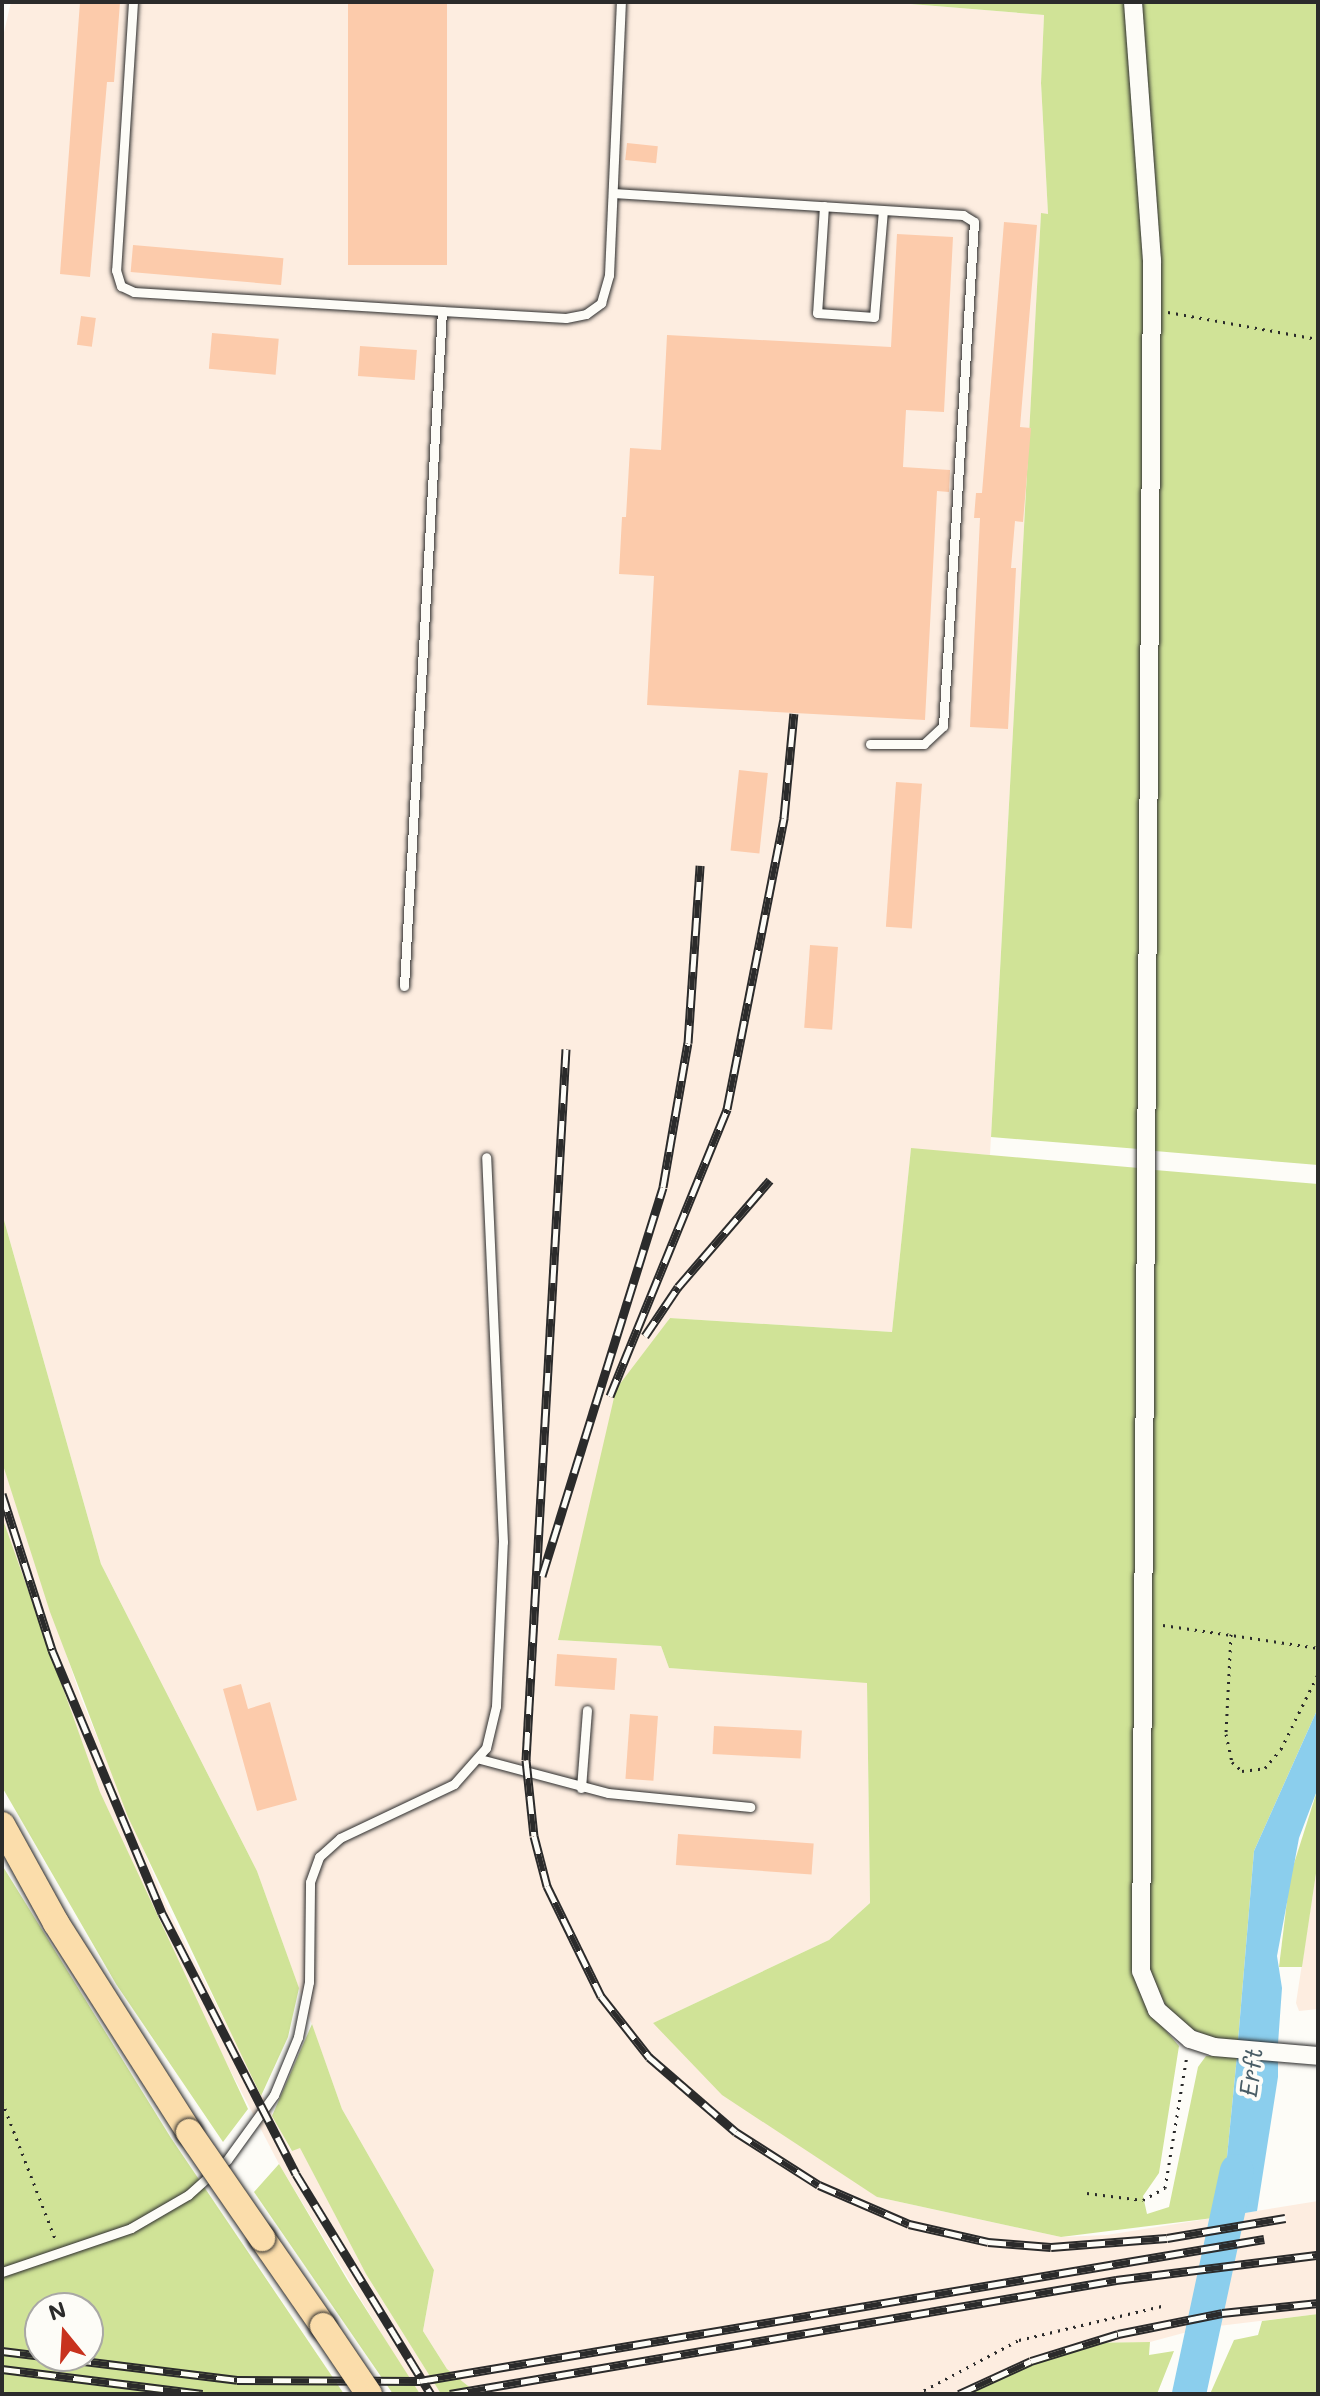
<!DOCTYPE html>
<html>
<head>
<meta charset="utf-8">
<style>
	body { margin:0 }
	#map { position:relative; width:1320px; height:2396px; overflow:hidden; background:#fdfcf7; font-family:Mali,sans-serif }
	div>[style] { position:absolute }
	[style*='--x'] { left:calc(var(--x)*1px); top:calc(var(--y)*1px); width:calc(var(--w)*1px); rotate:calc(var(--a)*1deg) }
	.built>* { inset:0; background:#fdede0 }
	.green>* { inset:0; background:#d0e397 }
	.water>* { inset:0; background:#8bceed }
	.river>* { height:34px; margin:-17px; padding:0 17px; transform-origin:17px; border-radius:17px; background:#8bceed }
	.building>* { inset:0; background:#fccbab; transform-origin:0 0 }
	.path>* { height:3px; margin-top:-1.5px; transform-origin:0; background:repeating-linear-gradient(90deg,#2b2b2b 0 2px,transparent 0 8px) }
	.roads { filter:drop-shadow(0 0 2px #2b2b2b) drop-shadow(0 0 2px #2b2b2b) }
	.lane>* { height:9px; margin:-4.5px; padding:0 4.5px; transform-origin:4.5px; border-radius:4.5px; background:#fdfcf7 }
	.street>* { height:18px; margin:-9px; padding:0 9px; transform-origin:9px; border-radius:9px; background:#fdfcf7 }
	.primary>* { height:26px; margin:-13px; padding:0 13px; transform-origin:13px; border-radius:13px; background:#fbddab }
	.rail>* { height:9px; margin-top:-4.5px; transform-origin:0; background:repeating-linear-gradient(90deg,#fdfcf7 0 18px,#2b2b2b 0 36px); box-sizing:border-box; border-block:2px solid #2b2b2b }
	.bridges { filter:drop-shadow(0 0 2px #2b2b2b) drop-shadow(0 0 2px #2b2b2b) }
	.primary-bridge>* { height:26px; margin:-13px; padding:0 13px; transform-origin:13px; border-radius:13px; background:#fbddab }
	span { translate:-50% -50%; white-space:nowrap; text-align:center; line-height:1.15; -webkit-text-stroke:8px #fdfcf7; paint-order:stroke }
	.water-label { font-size:26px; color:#485c65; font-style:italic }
	.frame { position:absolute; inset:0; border:4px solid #2b2b2b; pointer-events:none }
	.north { position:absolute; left:24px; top:2292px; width:80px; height:80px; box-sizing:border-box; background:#fdfcf7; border:2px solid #a9a8a5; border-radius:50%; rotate:342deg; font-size:22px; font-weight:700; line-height:32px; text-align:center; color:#2b2b2b }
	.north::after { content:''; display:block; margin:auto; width:28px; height:36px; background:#c8321e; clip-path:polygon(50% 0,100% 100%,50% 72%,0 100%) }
</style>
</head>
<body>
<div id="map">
	<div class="built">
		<i style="clip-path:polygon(11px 2px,885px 2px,1044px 15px,1041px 83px,1048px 214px,1041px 214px,990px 1155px,911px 1149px,892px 1332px,669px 1318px,559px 1640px,661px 1646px,669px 1668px,867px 1682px,870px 1903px,829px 1940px,653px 2023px,877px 2197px,1061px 2237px,1107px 2235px,1318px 2201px,1318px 2314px,1202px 2328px,1150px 2342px,1082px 2343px,959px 2394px,478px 2394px,447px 2369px,423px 2331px,434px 2270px,342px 2109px,257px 1871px,101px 1564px,2px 1213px,2px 41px)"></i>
		<i style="clip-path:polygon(2px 1462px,81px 1698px,167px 1907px,291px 2151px,300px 2147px,366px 2274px,441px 2394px,420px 2394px,404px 2371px,279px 2164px,189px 1991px,100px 1792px,29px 1600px,2px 1517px)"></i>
		<i style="clip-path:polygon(1318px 1860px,1318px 2009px,1299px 2011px,1296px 2003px)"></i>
	</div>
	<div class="green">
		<i style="clip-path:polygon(886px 2px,1127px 2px,1147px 255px,1139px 1149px,991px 1137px,1041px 213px,1048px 214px,1041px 83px,1044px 15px)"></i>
		<i style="clip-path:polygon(1139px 2px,1318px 2px,1318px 1165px,1155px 1151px,1155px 756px)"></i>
		<i style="clip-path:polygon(911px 1148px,1139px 1168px,1137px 1986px,1149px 2011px,1179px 2046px,1159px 2173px,1143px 2196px,1147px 2214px,1169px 2207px,1198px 2067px,1206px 2056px,1237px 2056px,1221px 2217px,1061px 2237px,877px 2197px,722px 2095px,653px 2023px,829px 1940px,870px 1903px,867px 1683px,669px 1668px,661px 1646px,558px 1640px,616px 1389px,670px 1318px,892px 1332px)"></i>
		<i style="clip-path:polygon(1155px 1170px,1318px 1184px,1318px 1708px,1254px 1851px,1238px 2041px,1215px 2039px,1184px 2026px,1170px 2014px,1149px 1972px)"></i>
		<i style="clip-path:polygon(2px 1213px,101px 1564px,257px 1871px,299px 1988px,288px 2037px,261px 2096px,128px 1817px,50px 1612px,2px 1462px)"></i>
		<i style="clip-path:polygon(2px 1517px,100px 1792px,248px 2109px,223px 2142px,116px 1984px,2px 1787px)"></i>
		<i style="clip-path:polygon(1318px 1788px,1318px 1860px,1302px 1967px,1279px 1967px,1290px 1876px)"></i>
		<i style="clip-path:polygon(evenodd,2px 1865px,171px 2138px,344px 2394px,2px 2394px,2px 1865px,40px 2308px,88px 2308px,88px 2356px,40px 2356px,40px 2308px)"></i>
		<i style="clip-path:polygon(312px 2024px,342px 2109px,434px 2270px,423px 2331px,447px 2369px,478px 2394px,441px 2394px,366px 2274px,300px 2148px,292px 2151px,272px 2116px)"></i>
		<i style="clip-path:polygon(279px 2164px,348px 2281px,420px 2394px,393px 2394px,254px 2192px)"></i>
		<i style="clip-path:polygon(1318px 2314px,1318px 2394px,1210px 2394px,1234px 2340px,1258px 2335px,1262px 2321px)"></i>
		<i style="clip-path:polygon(1150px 2342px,1149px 2355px,1174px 2351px,1157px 2394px,959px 2394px,1082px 2343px)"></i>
	</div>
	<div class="water">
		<i style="clip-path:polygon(1318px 1708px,1318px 1788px,1299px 1838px,1277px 1956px,1282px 1988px,1278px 2044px,1238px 2041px,1254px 1851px)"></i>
		<i style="clip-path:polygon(1237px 2056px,1278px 2059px,1278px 2077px,1257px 2211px,1221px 2217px)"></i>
	</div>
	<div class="river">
		<i style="--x:1189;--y:2394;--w:228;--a:-77.9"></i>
	</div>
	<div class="building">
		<i style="clip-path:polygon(80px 2px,120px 2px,114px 82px,107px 82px,90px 277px,60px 274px)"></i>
		<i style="left:348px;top:2px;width:99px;height:263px"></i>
		<i style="left:627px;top:143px;width:31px;height:17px;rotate:6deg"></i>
		<i style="clip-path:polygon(1004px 222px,1037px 225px,1020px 427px,1031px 428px,1023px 522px,1015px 521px,1011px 568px,1016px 568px,1008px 729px,970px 727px,980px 518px,974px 518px,976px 493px,982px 493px)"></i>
		<i style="clip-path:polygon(897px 234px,953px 237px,944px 412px,906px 410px,903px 467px,950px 470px,949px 492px,937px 491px,925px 720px,647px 705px,654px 576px,619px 574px,622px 517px,626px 517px,630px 448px,661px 450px,667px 335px,891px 347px)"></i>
		<i style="left:133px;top:245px;width:151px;height:27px;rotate:5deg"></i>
		<i style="left:81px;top:316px;width:15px;height:29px;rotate:8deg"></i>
		<i style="left:212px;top:333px;width:67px;height:36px;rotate:5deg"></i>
		<i style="left:360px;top:346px;width:57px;height:30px;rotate:4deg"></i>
		<i style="left:739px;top:770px;width:29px;height:81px;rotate:6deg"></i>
		<i style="left:896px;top:782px;width:26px;height:145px;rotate:4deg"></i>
		<i style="left:810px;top:945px;width:28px;height:83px;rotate:4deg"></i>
		<i style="left:557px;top:1654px;width:60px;height:32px;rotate:4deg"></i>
		<i style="clip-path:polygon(241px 1684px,248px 1709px,270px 1702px,297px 1800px,257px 1811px,223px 1689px)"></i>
		<i style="left:630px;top:1714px;width:28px;height:65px;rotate:4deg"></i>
		<i style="left:714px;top:1726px;width:88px;height:28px;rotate:3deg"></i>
		<i style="left:678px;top:1834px;width:136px;height:31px;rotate:4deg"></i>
	</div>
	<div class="path">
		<i style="--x:1168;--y:312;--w:152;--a:10.2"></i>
		<i style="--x:1163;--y:1625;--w:157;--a:8.4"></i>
		<i style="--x:1231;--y:1634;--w:100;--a:92.9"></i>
		<i style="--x:1226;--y:1734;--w:29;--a:78"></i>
		<i style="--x:1232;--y:1762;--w:13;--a:42"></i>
		<i style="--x:1242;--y:1771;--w:23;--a:-7"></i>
		<i style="--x:1265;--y:1768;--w:25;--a:-50"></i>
		<i style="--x:1281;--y:1749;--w:84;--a:-63.7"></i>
		<i style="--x:2;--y:2101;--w:150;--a:68.9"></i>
		<i style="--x:1087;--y:2193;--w:56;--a:7.1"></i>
		<i style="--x:1143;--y:2200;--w:25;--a:-29"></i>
		<i style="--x:1165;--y:2188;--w:135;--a:-80.6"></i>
		<i style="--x:917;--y:2394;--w:115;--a:-27.9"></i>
		<i style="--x:1019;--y:2340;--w:151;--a:-13.4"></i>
	</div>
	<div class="roads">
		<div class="lane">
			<i style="--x:133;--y:2;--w:269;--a:93.6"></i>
			<i style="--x:116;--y:270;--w:17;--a:73"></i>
			<i style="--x:121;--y:286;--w:14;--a:25"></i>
			<i style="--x:134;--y:292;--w:309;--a:3.5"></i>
			<i style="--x:613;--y:193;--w:351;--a:3.6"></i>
			<i style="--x:963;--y:215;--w:13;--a:32"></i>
			<i style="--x:974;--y:222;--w:505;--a:93.52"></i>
			<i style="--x:943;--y:726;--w:26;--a:137"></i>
			<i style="--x:924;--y:744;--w:54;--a:180"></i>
			<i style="--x:824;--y:206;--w:107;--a:93.7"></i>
			<i style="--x:817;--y:313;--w:57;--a:4"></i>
			<i style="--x:874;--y:317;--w:107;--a:-85.2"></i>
			<i style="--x:404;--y:986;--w:676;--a:-86.78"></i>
			<i style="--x:442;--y:311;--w:124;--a:3.2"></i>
			<i style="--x:566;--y:318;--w:20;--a:-11"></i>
			<i style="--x:586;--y:314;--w:19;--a:-36"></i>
			<i style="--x:601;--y:303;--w:29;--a:-74"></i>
			<i style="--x:609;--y:275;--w:273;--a:-87.5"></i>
			<i style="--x:480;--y:1759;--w:132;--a:14.9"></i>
			<i style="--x:608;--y:1793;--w:143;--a:5.6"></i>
			<i style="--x:581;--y:1788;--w:78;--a:-85.6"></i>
			<i style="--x:2;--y:2272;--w:136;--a:-18.8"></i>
			<i style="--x:131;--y:2228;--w:66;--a:-30.1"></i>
			<i style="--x:188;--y:2195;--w:52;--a:-41.9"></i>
			<i style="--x:227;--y:2160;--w:80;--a:-54.1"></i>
			<i style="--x:274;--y:2095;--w:63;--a:-67.5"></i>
			<i style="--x:298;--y:2037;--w:56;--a:-78.7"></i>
			<i style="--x:309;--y:1982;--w:100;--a:-89.4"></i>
			<i style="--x:310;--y:1882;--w:27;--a:-70"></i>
			<i style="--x:319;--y:1857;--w:28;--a:-42"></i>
			<i style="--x:340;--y:1838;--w:126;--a:-25.3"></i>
			<i style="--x:454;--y:1784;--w:48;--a:-48.4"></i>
			<i style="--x:486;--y:1748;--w:43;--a:-76.6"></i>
			<i style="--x:496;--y:1706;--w:164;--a:-87.6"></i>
			<i style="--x:503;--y:1542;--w:385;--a:-92.5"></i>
		</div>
		<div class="street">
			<i style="--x:1133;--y:2;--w:259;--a:85.8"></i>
			<i style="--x:1152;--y:260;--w:1711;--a:90.37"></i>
			<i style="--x:1141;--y:1971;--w:42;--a:67.7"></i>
			<i style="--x:1157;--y:2010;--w:44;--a:41.3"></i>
			<i style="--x:1190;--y:2039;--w:25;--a:18"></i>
			<i style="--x:1214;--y:2047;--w:104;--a:4.9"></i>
		</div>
		<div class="primary">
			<i style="--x:2;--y:1825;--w:112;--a:61.1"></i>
			<i style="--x:56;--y:1923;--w:248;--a:57.5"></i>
			<i style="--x:262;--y:2238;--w:107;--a:55.3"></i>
		</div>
	</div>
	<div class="rail">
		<i style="--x:566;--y:1049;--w:712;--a:93.22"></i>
		<i style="--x:526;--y:1760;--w:76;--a:84"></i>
		<i style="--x:534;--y:1836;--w:52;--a:75.4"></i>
		<i style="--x:547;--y:1886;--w:123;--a:63.9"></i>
		<i style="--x:601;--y:1996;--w:78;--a:51.8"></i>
		<i style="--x:649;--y:2057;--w:115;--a:40.8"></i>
		<i style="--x:736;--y:2132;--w:98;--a:32.6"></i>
		<i style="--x:819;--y:2185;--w:98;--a:23.4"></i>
		<i style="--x:909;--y:2224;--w:81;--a:12.8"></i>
		<i style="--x:988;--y:2242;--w:63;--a:4.5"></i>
		<i style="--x:1051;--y:2247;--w:116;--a:-4.4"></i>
		<i style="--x:1167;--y:2238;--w:120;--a:-9.6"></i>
		<i style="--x:645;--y:1336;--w:59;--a:-56"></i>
		<i style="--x:678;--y:1287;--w:141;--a:-49.3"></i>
		<i style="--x:610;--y:1396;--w:310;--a:-67.8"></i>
		<i style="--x:727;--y:1109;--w:297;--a:-78.9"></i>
		<i style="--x:784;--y:818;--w:105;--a:-84.6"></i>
		<i style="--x:2;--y:1494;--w:164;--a:72.2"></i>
		<i style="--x:52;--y:1650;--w:285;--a:67.3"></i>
		<i style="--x:162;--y:1913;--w:293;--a:62.8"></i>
		<i style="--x:296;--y:2174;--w:258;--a:58.5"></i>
		<i style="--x:542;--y:1576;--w:407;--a:-72.7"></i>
		<i style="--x:663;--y:1187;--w:146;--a:-80.2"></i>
		<i style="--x:688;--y:1043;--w:178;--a:-86.1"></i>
		<i style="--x:2;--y:2351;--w:237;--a:7"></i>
		<i style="--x:237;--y:2380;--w:183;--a:0.3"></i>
		<i style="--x:420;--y:2381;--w:856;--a:-9.55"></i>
		<i style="--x:2;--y:2369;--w:202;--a:7.1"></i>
		<i style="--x:450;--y:2394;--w:676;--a:-9.71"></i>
		<i style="--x:1116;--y:2280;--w:204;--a:-7.1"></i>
		<i style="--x:959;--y:2394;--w:79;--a:-24.6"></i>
		<i style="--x:1031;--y:2361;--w:91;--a:-17.2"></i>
		<i style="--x:1118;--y:2334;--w:106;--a:-11.4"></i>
		<i style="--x:1222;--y:2313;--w:97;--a:-5.9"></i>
	</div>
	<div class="bridges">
		<div class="primary-bridge">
			<i style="--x:189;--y:2132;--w:129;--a:55.4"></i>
			<i style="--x:323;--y:2326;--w:82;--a:55.9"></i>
		</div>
	</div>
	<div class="water-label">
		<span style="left:1251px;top:2072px;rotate:-83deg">Erft</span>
	</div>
	<div class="frame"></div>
	<div class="north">N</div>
</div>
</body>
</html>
